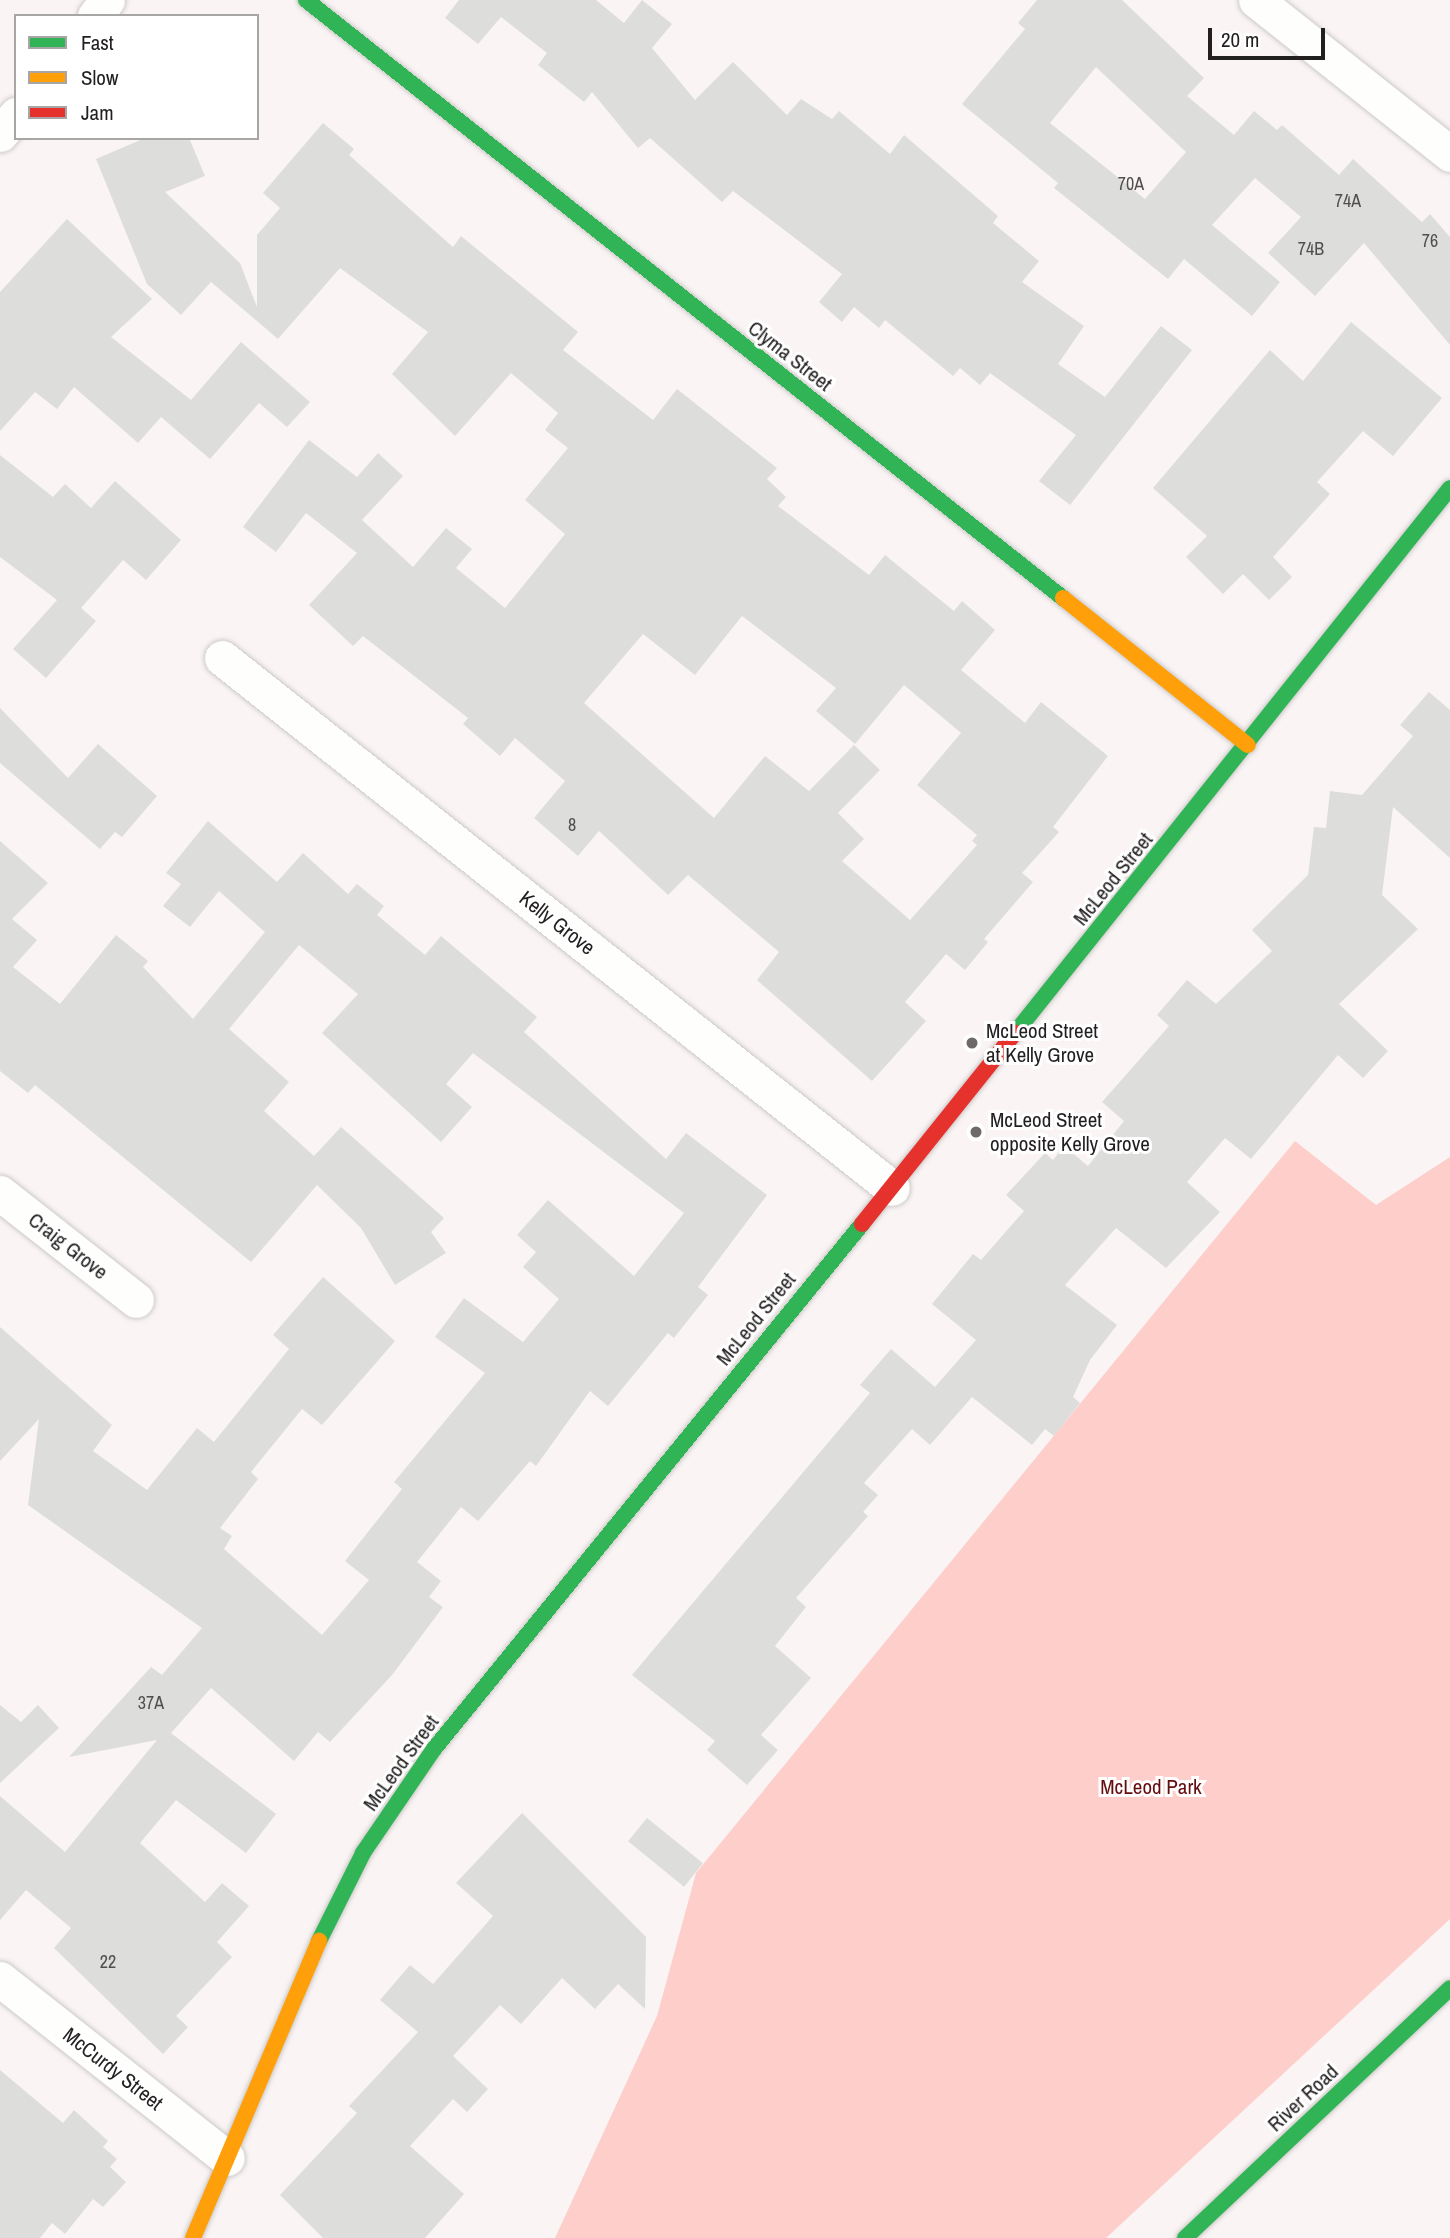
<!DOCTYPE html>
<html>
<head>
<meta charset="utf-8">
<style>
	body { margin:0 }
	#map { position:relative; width:1450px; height:2238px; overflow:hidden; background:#faf5f4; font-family:"Archivo Narrow",sans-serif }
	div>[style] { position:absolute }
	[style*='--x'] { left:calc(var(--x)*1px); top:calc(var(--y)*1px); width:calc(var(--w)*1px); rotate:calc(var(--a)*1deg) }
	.green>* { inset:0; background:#fdceca }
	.building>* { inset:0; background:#dddddc; transform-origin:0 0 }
	.roads { filter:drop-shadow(0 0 2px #cdc9c9) drop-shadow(0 0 2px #cdc9c9) }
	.street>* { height:35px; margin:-17.5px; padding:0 17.5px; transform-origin:17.5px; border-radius:17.5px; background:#fefefd }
	.fast>* { height:16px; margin:-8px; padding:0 8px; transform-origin:8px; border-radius:8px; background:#30b455 }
	.slow>* { height:16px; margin:-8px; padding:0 8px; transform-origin:8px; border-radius:8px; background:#ff9f0a }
	.jam>* { height:16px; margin:-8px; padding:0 8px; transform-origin:8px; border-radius:8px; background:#e5322d }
	.dots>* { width:19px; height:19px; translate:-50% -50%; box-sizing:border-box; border:4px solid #fff; border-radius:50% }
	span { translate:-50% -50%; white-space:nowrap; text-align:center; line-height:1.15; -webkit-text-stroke:6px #fff; paint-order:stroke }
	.number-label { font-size:18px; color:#514e4e }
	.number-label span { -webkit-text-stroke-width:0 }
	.street-label { font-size:21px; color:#221f1f }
	.poi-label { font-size:21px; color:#221f1f }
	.left { translate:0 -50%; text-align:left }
	.park-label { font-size:21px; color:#640d0f }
	.legend { position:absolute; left:14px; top:14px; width:245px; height:126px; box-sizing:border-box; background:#fff; border:2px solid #a7a5a5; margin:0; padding:9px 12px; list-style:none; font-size:21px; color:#221f1f }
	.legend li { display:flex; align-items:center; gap:14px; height:35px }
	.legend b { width:35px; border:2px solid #a7a5a5 }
	.scale { position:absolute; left:1208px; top:28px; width:117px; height:32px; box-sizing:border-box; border:4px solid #221f1f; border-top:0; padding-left:9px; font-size:21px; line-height:24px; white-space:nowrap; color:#221f1f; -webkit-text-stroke:5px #fff; paint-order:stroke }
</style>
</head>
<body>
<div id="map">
	<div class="green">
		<i style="clip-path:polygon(1295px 1141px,1376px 1205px,1450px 1157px,1450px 1919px,1106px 2238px,555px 2238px,657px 2016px,696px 1873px)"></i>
	</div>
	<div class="building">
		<i style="clip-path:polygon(459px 0,596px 0,624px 23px,642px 0,672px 24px,652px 48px,695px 100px,733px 62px,787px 115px,801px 99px,832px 119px,839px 111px,890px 154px,904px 135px,998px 216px,993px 223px,1039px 261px,1022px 282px,1084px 326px,1058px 364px,1105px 397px,1161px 326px,1192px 350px,1070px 505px,1039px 481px,1076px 435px,990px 373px,980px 385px,960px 368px,953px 376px,885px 320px,879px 328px,854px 307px,842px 322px,819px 302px,842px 274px,733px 191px,722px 202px,650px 138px,638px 148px,592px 92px,584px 102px,538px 65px,547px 53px,501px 17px,478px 44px,445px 18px)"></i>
		<i style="clip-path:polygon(evenodd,1037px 0,1122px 0,1204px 78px,1187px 96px,1234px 135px,1254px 111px,1277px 130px,1282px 125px,1339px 175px,1353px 159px,1422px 222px,1430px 214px,1450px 237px,1450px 345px,1364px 243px,1315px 296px,1268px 253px,1301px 217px,1255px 178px,1212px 225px,1280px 282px,1252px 316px,1184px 259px,1168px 279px,1054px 188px,1058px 183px,962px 104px,1025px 29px,1018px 23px,1037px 0,1096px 67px,1186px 152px,1145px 199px,1050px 123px,1096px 67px)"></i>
		<i style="clip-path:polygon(evenodd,323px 123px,354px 149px,349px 155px,453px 247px,461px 236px,578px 332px,563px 350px,653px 420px,677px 389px,777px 468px,767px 479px,786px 497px,778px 506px,869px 575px,885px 555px,954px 611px,962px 601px,995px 630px,961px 670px,1025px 723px,1041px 702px,1108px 756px,1053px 827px,1059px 832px,1022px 873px,1033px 882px,984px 939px,988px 942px,965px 970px,946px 954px,905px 1002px,926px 1021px,872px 1081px,757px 980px,779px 952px,688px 875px,668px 895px,599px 831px,578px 856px,534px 818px,565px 781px,515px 738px,500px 756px,463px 724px,468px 718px,363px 636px,353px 646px,309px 605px,357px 553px,306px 513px,276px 552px,243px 527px,309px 440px,357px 477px,378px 453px,403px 476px,362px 520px,413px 567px,446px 528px,472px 549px,456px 568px,505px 608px,565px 534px,525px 500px,568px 448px,545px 430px,558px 413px,511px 373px,455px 436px,392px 374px,428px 332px,340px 268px,278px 339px,211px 282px,181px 315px,147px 284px,96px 159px,145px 138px,189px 138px,205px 176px,165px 192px,240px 263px,257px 307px,257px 235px,280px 208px,263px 193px,323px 123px,742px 616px,836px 688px,816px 711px,855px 744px,904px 685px,961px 733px,917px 785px,977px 835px,972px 841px,977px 845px,910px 920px,842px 861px,864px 839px,838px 813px,880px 770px,854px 745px,809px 791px,765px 756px,714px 818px,584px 703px,643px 634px,695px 675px,742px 616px)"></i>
		<i style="clip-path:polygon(67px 219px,152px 299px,111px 337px,191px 400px,241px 342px,310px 402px,287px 427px,259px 403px,210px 459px,161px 417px,138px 443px,74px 387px,57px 409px,35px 392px,0 431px,0 292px)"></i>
		<i style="clip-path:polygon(1351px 322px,1442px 398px,1393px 456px,1363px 431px,1317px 482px,1330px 494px,1273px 557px,1292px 577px,1269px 600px,1243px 574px,1223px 594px,1186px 557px,1207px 536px,1153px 488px,1270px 350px,1303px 381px)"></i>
		<i style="clip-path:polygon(0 455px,53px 497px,65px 484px,91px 508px,115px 481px,181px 540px,146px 580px,123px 560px,81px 608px,96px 621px,46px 678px,13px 649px,57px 600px,0 557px)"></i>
		<i style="clip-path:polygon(1429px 692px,1450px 710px,1450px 858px,1393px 807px,1382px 895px,1418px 929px,1339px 1004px,1388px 1051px,1363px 1078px,1338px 1055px,1251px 1159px,1225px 1138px,1187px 1182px,1220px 1212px,1166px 1268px,1116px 1228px,1065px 1285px,1117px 1325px,1090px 1360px,1073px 1397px,1080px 1403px,1054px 1436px,1045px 1429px,1032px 1445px,972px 1397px,930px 1445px,912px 1429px,864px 1483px,878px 1495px,863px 1512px,868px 1516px,796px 1598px,806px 1607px,775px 1646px,811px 1678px,761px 1735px,778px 1750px,747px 1785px,707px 1750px,715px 1741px,632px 1675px,870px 1393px,860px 1385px,891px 1349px,935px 1387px,976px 1340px,932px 1304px,973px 1254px,981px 1260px,1024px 1211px,1006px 1195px,1045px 1153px,1053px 1160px,1064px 1146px,1088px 1166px,1124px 1121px,1102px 1102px,1169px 1026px,1157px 1015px,1187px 980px,1216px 1004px,1272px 951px,1252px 930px,1308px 875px,1314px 827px,1326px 828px,1330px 791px,1362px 795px,1413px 736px,1400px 725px)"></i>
		<i style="clip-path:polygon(0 708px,68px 778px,98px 744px,157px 796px,122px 837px,115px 832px,100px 849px,0 763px)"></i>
		<i style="clip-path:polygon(208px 821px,277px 882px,303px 853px,348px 894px,357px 884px,384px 906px,377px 915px,425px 955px,441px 936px,537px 1017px,524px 1032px,666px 1159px,686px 1133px,767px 1195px,698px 1287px,708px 1295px,674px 1338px,668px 1333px,608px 1406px,590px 1391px,536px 1466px,530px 1461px,478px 1521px,461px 1507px,417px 1562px,441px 1581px,429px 1597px,443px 1607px,392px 1675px,330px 1742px,318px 1732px,294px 1761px,211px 1688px,171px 1733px,276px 1814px,246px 1853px,176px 1800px,140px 1843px,205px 1902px,222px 1883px,249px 1906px,217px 1942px,232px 1957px,176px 2016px,188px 2027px,163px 2054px,54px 1948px,71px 1928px,26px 1890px,0 1920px,0 1796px,65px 1852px,157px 1740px,69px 1757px,151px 1667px,162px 1675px,202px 1628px,28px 1505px,39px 1419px,0 1461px,0 1327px,112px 1425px,93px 1451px,147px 1490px,197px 1428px,214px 1442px,289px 1349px,273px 1335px,323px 1277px,395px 1341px,322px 1425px,302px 1409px,251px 1472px,258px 1479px,220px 1528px,232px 1536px,224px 1549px,322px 1635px,369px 1580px,345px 1561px,402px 1489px,394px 1482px,485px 1373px,435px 1337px,464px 1298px,523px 1342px,559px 1299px,523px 1267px,536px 1252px,517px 1235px,548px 1200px,634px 1276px,684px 1213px,473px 1053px,446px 1084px,472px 1107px,441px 1142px,322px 1033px,358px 994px,299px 945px,229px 1029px,289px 1082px,264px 1111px,314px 1156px,341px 1127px,444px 1218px,431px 1232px,446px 1253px,395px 1285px,361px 1228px,317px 1185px,251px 1262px,35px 1085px,28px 1093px,0 1071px,0 841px,48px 883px,12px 919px,37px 940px,13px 967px,60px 1004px,116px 935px,148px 961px,143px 967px,193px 1019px,265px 932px,219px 891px,190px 927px,163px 906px,181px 884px,166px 873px)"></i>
		<i style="clip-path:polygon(0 1705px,21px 1722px,38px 1705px,59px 1728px,0 1783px)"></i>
		<i style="clip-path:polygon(522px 1813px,646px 1937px,645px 2009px,618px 1984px,595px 2009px,562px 1978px,521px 2024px,500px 2005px,453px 2056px,488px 2089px,467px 2112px,453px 2099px,410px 2146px,464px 2194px,425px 2238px,323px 2238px,280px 2195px,357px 2113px,349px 2106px,418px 2032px,380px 2000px,410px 1965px,433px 1984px,493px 1916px,456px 1883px)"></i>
		<i style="left:647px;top:1818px;width:72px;height:30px;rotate:39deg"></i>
		<i style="clip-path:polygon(0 2070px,63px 2123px,74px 2110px,108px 2141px,103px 2147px,117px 2159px,110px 2167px,126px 2182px,103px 2207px,93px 2199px,65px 2234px,52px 2223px,40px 2238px,0 2238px)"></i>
	</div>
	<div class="roads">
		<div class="street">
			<i style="--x:1256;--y:0;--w:248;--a:38.4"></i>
			<i style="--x:95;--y:16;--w:20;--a:-53"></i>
			<i style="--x:0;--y:134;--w:25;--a:-50"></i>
			<i style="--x:222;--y:658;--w:854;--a:38.35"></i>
			<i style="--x:0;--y:1193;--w:173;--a:38.2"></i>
			<i style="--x:0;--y:1979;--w:289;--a:38.3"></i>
		</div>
		<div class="fast">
			<i style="--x:306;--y:0;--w:965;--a:38.31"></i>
			<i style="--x:1015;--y:1033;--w:697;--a:-51.4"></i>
			<i style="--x:319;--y:1941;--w:98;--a:-63.4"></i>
			<i style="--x:363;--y:1853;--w:126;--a:-55.7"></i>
			<i style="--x:434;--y:1749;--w:677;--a:-50.81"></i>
			<i style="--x:1185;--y:2238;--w:364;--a:-43.3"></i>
		</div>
		<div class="slow">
			<i style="--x:1063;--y:598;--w:236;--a:38.5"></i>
			<i style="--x:193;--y:2238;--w:323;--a:-67"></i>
		</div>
		<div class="jam">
			<i style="--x:862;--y:1224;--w:245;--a:-51.3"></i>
		</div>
	</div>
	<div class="dots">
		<i style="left:972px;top:1043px;background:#6e6a6a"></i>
		<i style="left:976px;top:1132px;background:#6e6a6a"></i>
	</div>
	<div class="number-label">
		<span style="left:1131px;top:184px">70A</span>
		<span style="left:1348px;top:201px">74A</span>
		<span style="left:1430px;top:241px">76</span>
		<span style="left:1311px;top:249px">74B</span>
		<span style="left:572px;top:825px">8</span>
		<span style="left:151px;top:1703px">37A</span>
		<span style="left:108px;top:1962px">22</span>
	</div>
	<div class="street-label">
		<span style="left:790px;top:356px;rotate:38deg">Clyma Street</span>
		<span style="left:1113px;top:879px;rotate:-51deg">McLeod Street</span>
		<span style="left:557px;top:923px;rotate:38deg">Kelly Grove</span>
		<span style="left:68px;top:1246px;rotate:38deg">Craig Grove</span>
		<span style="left:756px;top:1319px;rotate:-51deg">McLeod Street</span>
		<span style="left:401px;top:1763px;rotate:-54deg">McLeod Street</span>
		<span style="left:113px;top:2069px;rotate:38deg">McCurdy Street</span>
		<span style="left:1303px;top:2098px;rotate:-43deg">River Road</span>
	</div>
	<div class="poi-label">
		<span class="left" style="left:986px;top:1043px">McLeod Street<br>at Kelly Grove</span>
		<span class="left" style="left:990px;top:1132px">McLeod Street<br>opposite Kelly Grove</span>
	</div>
	<div class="park-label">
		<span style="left:1151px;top:1787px">McLeod Park</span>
	</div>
	<ul class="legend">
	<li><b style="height:9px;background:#30b455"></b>Fast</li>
	<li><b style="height:9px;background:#ff9f0a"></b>Slow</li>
	<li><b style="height:9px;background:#e5322d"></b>Jam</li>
	</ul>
	<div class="scale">20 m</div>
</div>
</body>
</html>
